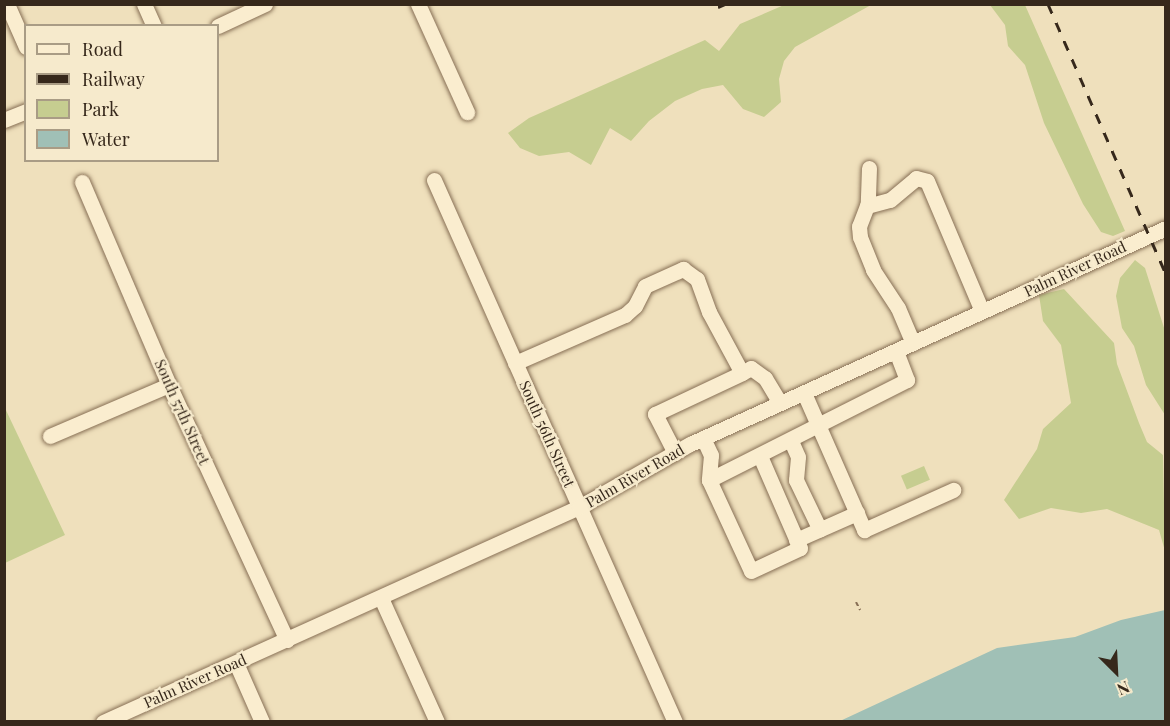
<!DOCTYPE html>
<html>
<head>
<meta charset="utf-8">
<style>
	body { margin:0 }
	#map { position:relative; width:1170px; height:726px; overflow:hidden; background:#efe0bc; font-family:"Playfair Display",serif }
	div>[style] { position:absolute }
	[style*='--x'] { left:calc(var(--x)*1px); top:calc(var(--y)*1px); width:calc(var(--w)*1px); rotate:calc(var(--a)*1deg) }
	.green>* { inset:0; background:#c6cd90; transform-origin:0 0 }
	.water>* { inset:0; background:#a0c0b6 }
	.path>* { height:2px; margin-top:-1px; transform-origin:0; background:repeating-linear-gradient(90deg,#876f55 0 4.5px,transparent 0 7.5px) }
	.roads { filter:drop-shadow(0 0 2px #876f55) drop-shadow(0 0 2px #876f55) }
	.minor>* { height:15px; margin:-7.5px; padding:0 7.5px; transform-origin:7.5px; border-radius:7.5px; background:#faedcf }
	.rail>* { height:3px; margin-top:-1.5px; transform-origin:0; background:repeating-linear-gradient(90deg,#36281b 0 10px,transparent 0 20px) }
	span { translate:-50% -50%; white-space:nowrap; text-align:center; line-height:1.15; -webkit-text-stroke:4.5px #f6eacc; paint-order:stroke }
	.street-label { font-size:15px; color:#36281b }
	.frame { position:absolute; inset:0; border:6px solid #36281b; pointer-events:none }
	.legend { position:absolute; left:24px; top:24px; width:195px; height:138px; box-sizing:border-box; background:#f6eacc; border:2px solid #a99c85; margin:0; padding:8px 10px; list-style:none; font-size:18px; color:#36281b }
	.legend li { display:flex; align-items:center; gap:12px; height:30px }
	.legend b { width:30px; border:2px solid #a99c85 }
	.north { position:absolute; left:1086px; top:642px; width:60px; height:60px; -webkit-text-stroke:4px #f6eacc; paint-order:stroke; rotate:156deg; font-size:16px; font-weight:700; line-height:24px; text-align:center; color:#36281b }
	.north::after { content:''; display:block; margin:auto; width:21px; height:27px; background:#36281b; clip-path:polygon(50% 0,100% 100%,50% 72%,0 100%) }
</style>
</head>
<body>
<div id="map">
	<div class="green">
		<i style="clip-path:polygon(784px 5px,871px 5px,795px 47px,784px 61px,779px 79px,781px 102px,764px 117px,743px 109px,723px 85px,702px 89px,675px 101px,649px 121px,631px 141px,610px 128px,591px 165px,569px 152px,539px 156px,520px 148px,508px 133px,529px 118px,705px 40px,719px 51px,740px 24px)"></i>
		<i style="clip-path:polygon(990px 5px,1025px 5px,1125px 231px,1113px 236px,1101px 232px,1083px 204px,1044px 123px,1025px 65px,1008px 46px,1005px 25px)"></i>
		<i style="clip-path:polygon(1135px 260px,1145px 268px,1165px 331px,1165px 415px,1146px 385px,1134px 346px,1122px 328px,1116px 296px,1120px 278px)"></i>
		<i style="clip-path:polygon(1064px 289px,1114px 343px,1117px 364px,1139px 423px,1147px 442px,1163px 455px,1165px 551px,1159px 530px,1107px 509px,1081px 513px,1051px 508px,1019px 519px,1004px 500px,1037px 449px,1043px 429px,1071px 403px,1061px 345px,1043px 321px,1039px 295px)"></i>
		<i style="clip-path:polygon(4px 406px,65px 535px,5px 563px,4px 563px)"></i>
		<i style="left:924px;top:466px;width:15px;height:25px;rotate:67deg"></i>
	</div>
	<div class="water">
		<i style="clip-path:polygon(1165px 610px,1165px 721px,840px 721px,997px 648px,1075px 637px,1121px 620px)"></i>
	</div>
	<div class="path">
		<i style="--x:856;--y:602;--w:9;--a:63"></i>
	</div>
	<div class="roads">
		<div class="minor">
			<i style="--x:7;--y:4;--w:47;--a:66.2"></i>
			<i style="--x:144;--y:4;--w:24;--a:66"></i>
			<i style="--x:418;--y:4;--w:119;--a:65.6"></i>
			<i style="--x:218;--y:26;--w:52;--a:-25.1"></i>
			<i style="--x:4;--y:120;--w:24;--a:-22"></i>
			<i style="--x:869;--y:168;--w:35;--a:92"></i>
			<i style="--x:868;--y:203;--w:25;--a:111"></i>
			<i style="--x:859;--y:226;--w:11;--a:85"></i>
			<i style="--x:860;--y:237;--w:35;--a:68"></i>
			<i style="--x:873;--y:270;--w:45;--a:56.7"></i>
			<i style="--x:898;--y:308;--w:38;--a:67"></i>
			<i style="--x:434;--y:180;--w:593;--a:66.03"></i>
			<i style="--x:82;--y:182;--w:221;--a:66.8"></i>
			<i style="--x:169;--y:385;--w:281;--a:65.2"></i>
			<i style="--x:867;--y:206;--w:24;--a:-15"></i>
			<i style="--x:890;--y:200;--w:34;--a:-40"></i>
			<i style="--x:916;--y:178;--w:11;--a:15"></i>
			<i style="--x:927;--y:181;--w:141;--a:67.1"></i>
			<i style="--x:515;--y:363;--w:120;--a:-23.6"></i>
			<i style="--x:625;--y:315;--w:13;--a:-42"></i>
			<i style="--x:635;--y:306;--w:22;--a:-63"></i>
			<i style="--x:645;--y:286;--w:42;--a:-24.1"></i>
			<i style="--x:683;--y:269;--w:17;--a:36"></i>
			<i style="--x:697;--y:279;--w:35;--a:70"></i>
			<i style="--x:709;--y:312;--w:69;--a:61.6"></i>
			<i style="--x:804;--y:393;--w:150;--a:66.3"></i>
			<i style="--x:864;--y:530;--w:98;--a:-24.2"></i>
			<i style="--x:50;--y:436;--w:129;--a:-23.2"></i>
			<i style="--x:703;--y:438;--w:19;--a:65"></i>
			<i style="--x:711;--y:455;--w:25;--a:95"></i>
			<i style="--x:709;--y:480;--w:100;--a:65.2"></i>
			<i style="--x:751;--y:571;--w:54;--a:-25.1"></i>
			<i style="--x:800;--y:548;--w:100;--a:-113.5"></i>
			<i style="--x:791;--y:441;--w:17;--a:66"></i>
			<i style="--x:798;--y:457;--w:23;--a:95"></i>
			<i style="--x:796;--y:480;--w:55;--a:64.4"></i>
			<i style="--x:675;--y:453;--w:44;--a:-117.1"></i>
			<i style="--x:655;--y:414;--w:96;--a:-25.2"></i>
			<i style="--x:742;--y:373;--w:10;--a:-29"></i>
			<i style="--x:751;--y:368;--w:17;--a:36"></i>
			<i style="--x:765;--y:378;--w:29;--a:59"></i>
			<i style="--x:709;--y:480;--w:222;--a:-26.8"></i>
			<i style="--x:907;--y:380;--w:31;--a:-111"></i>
			<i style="--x:796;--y:540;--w:67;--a:-23.9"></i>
			<i style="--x:381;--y:598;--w:136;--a:65.7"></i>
			<i style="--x:236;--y:663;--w:64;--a:66.2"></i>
			<i style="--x:103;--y:722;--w:522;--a:-24.31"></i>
			<i style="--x:579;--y:507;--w:128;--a:-29.6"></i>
			<i style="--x:690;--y:444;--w:523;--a:-24.41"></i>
		</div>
	</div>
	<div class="rail">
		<i style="--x:1048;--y:4;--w:295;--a:66.4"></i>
		<i style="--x:718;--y:7;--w:8;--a:-23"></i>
	</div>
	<div class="street-label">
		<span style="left:1075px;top:269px;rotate:-25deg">Palm River Road</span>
		<span style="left:182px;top:412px;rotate:66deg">South 57th Street</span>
		<span style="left:547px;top:434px;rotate:66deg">South 56th Street</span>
		<span style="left:635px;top:476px;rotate:-30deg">Palm River Road</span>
		<span style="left:195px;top:681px;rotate:-24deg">Palm River Road</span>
	</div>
	<div class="frame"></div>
	<ul class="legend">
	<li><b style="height:8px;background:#faedcf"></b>Road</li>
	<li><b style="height:8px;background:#36281b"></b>Railway</li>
	<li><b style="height:16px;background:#c6cd90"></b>Park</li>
	<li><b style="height:16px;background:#a0c0b6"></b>Water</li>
	</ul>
	<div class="north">N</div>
</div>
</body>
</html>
